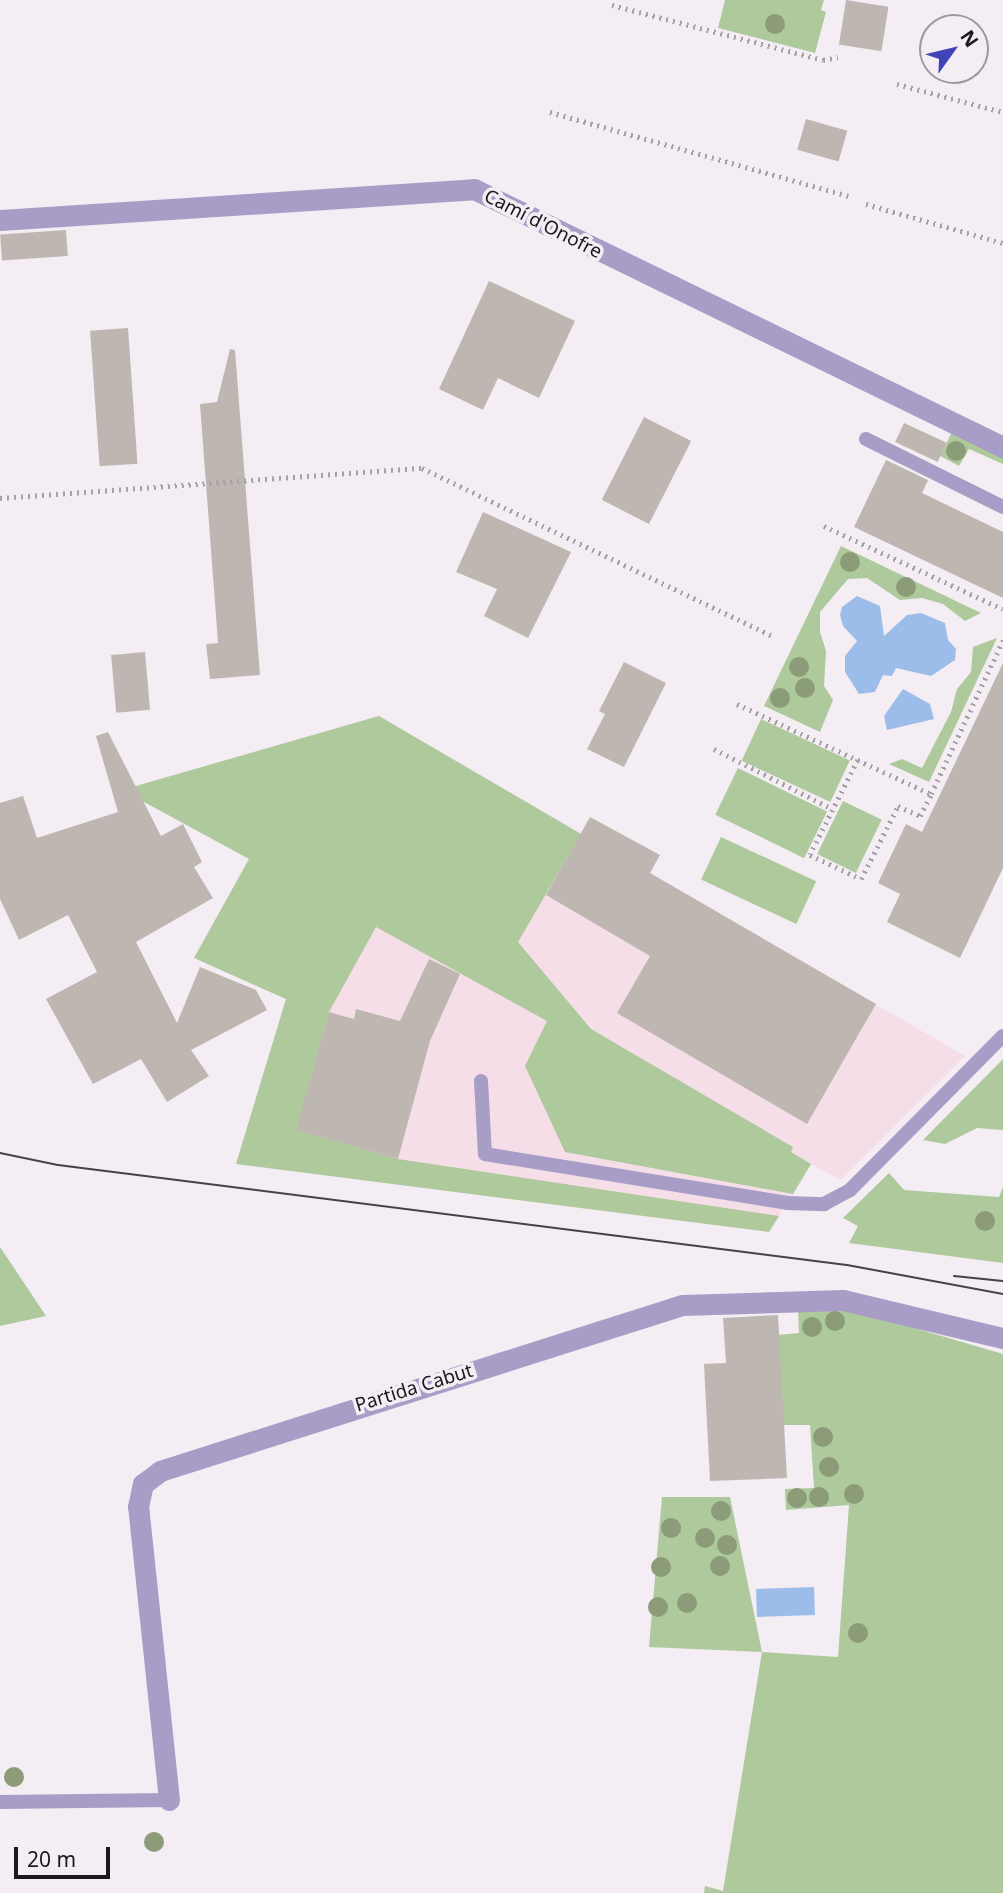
<!DOCTYPE html>
<html>
<head>
<meta charset="utf-8">
<style>
	body { margin:0 }
	#map { position:relative; width:1003px; height:1893px; overflow:hidden; background:#f4edf4; font-family:"Noto Sans",sans-serif }
	div>[style] { position:absolute }
	[style*='--x'] { left:calc(var(--x)*1px); top:calc(var(--y)*1px); width:calc(var(--w)*1px); rotate:calc(var(--a)*1deg) }
	.industrial>* { inset:0; background:#f6dee8 }
	.green>* { inset:0; background:#aec99c; transform-origin:0 0 }
	.water>* { inset:0; background:#9cbce9; transform-origin:0 0 }
	.building>* { inset:0; background:#beb7b1; transform-origin:0 0 }
	.path>* { height:4.5px; margin-top:-2.25px; transform-origin:0; background:repeating-linear-gradient(90deg,#a7a1a7 0 2px,transparent 0 7px) }
	.lane>* { height:14px; margin:-7px; padding:0 7px; transform-origin:7px; border-radius:7px; background:#a89dc6 }
	.street>* { height:21px; margin:-10.5px; padding:0 10.5px; transform-origin:10.5px; border-radius:10.5px; background:#a89dc6 }
	.tram>* { height:2px; margin:-1px; padding:0 1px; transform-origin:1px; border-radius:1px; background:#454245 }
	.trees>* { width:20px; height:20px; margin:-10px; border-radius:50%; background:#8c9c79 }
	span { translate:-50% -50%; white-space:nowrap; text-align:center; line-height:1.15; -webkit-text-stroke:7px #f4edf4; paint-order:stroke }
	.street-label { font-size:19px; color:#1c191c }
	.north { position:absolute; left:919px; top:14px; width:70px; height:70px; box-sizing:border-box; background:#f4edf4; border:2px solid #9e989e; border-radius:50%; rotate:56deg; font-size:19px; font-weight:700; line-height:28px; text-align:center; color:#1c191c }
	.north::after { content:''; display:block; margin:auto; width:24px; height:32px; background:#4144b9; clip-path:polygon(50% 0,100% 100%,50% 72%,0 100%) }
	.scale { position:absolute; left:14px; top:1847px; width:96px; height:32px; box-sizing:border-box; border:4px solid #1c191c; border-top:0; padding-left:9px; font-size:21px; line-height:24px; white-space:nowrap; color:#1c191c; -webkit-text-stroke:5px #f4edf4; paint-order:stroke }
</style>
</head>
<body>
<div id="map">
	<div class="industrial">
		<i style="clip-path:polygon(378px 716px,965px 1056px,841px 1180px,811px 1164px,769px 1232px,236px 1164px,286px 999px,194px 958px,249px 859px,122px 790px)"></i>
	</div>
	<div class="green">
		<i style="clip-path:polygon(725px 0,824px 0,821px 10px,826px 12px,815px 53px,718px 28px)"></i>
		<i style="clip-path:polygon(953px 430px,1003px 455px,1003px 464px,969px 449px,959px 466px,940px 456px)"></i>
		<i style="clip-path:polygon(841px 546px,981px 613px,965px 621px,943px 604px,922px 598px,900px 600px,867px 578px,848px 579px,820px 612px,820px 632px,826px 651px,824px 686px,833px 700px,820px 732px,764px 706px)"></i>
		<i style="clip-path:polygon(997px 638px,929px 782px,889px 764px,902px 759px,922px 768px,951px 712px,957px 689px,971px 672px,973px 647px)"></i>
		<i style="clip-path:polygon(379px 716px,581px 834px,518px 942px,591px 1029px,793px 1147px,791px 1152px,811px 1164px,793px 1194px,565px 1152px,525px 1066px,547px 1021px,376px 927px,329px 1012px,297px 1130px,398px 1159px,779px 1216px,769px 1232px,236px 1164px,286px 999px,194px 958px,249px 859px,122px 790px)"></i>
		<i style="left:761px;top:719px;width:98px;height:46px;rotate:25deg"></i>
		<i style="left:738px;top:768px;width:99px;height:52px;rotate:26deg"></i>
		<i style="left:843px;top:801px;width:43px;height:59px;rotate:26deg"></i>
		<i style="left:721px;top:837px;width:105px;height:47px;rotate:25deg"></i>
		<i style="clip-path:polygon(1003px 1059px,1003px 1130px,977px 1128px,945px 1144px,923px 1140px)"></i>
		<i style="clip-path:polygon(889px 1173px,904px 1190px,999px 1197px,1003px 1187px,1003px 1263px,849px 1243px,858px 1226px,843px 1218px)"></i>
		<i style="clip-path:polygon(0 1247px,46px 1316px,0 1326px)"></i>
		<i style="clip-path:polygon(798px 1309px,853px 1310px,1003px 1354px,1003px 1893px,704px 1893px,705px 1886px,723px 1891px,762px 1652px,649px 1647px,662px 1497px,730px 1497px,762px 1652px,838px 1657px,849px 1505px,786px 1510px,785px 1489px,814px 1488px,810px 1425px,782px 1425px,777px 1335px,799px 1333px)"></i>
	</div>
	<div class="water">
		<i style="clip-path:polygon(857px 596px,880px 606px,884px 636px,907px 615px,921px 613px,945px 623px,948px 640px,956px 649px,955px 660px,931px 676px,896px 668px,892px 676px,883px 675px,875px 692px,859px 694px,845px 672px,845px 656px,857px 641px,843px 626px,840px 615px,842px 607px)"></i>
		<i style="clip-path:polygon(903px 689px,930px 704px,934px 719px,887px 730px,884px 716px)"></i>
		<i style="left:814px;top:1587px;width:28px;height:58px;rotate:88deg"></i>
	</div>
	<div class="building">
		<i style="left:846px;top:0;width:43px;height:45px;rotate:9deg"></i>
		<i style="left:806px;top:119px;width:43px;height:32px;rotate:16deg"></i>
		<i style="left:66px;top:230px;width:26px;height:66px;rotate:86deg"></i>
		<i style="clip-path:polygon(489px 281px,575px 321px,539px 398px,498px 378px,483px 410px,439px 389px)"></i>
		<i style="left:128px;top:328px;width:136px;height:38px;rotate:86deg"></i>
		<i style="clip-path:polygon(230px 349px,235px 350px,260px 675px,210px 679px,206px 644px,218px 643px,200px 404px,217px 402px)"></i>
		<i style="left:644px;top:417px;width:53px;height:93px;rotate:27deg"></i>
		<i style="left:904px;top:423px;width:47px;height:21px;rotate:25deg"></i>
		<i style="clip-path:polygon(886px 460px,928px 480px,922px 493px,1003px 532px,1003px 598px,854px 527px)"></i>
		<i style="clip-path:polygon(483px 512px,571px 552px,528px 638px,484px 616px,497px 589px,456px 572px)"></i>
		<i style="left:145px;top:652px;width:58px;height:34px;rotate:85deg"></i>
		<i style="clip-path:polygon(624px 662px,666px 683px,624px 767px,587px 749px,605px 714px,599px 711px)"></i>
		<i style="clip-path:polygon(1003px 663px,1003px 868px,960px 958px,887px 922px,900px 894px,878px 883px,906px 824px,922px 832px)"></i>
		<i style="clip-path:polygon(108px 732px,161px 836px,183px 824px,202px 862px,194px 867px,213px 898px,136px 942px,177px 1023px,200px 967px,256px 990px,267px 1010px,191px 1050px,209px 1076px,167px 1102px,141px 1059px,93px 1084px,46px 999px,97px 972px,68px 915px,19px 940px,0 899px,0 803px,23px 796px,37px 838px,118px 812px,96px 736px)"></i>
		<i style="clip-path:polygon(590px 817px,660px 855px,650px 873px,876px 1004px,807px 1124px,617px 1013px,650px 956px,546px 895px)"></i>
		<i style="clip-path:polygon(429px 959px,460px 974px,430px 1041px,398px 1159px,296px 1130px,329px 1012px,354px 1019px,356px 1009px,400px 1021px)"></i>
		<i style="clip-path:polygon(778px 1315px,787px 1478px,710px 1481px,704px 1364px,726px 1363px,723px 1318px)"></i>
	</div>
	<div class="path">
		<i style="--x:612;--y:5;--w:218;--a:14.6"></i>
		<i style="--x:823;--y:60;--w:15;--a:-11"></i>
		<i style="--x:897;--y:84;--w:110;--a:14.8"></i>
		<i style="--x:550;--y:112;--w:310;--a:15.7"></i>
		<i style="--x:866;--y:204;--w:142;--a:15.9"></i>
		<i style="--x:0;--y:498;--w:423;--a:-4.1"></i>
		<i style="--x:422;--y:468;--w:388;--a:25.6"></i>
		<i style="--x:824;--y:526;--w:197;--a:24.9"></i>
		<i style="--x:737;--y:704;--w:214;--a:24.9"></i>
		<i style="--x:931;--y:794;--w:170;--a:-64.9"></i>
		<i style="--x:714;--y:749;--w:133;--a:26.8"></i>
		<i style="--x:858;--y:760;--w:106;--a:116.8"></i>
		<i style="--x:810;--y:855;--w:56;--a:25.2"></i>
		<i style="--x:861;--y:879;--w:82;--a:-63.1"></i>
		<i style="--x:898;--y:806;--w:24;--a:24"></i>
		<i style="--x:920;--y:816;--w:25;--a:-63"></i>
	</div>
	<div class="lane">
		<i style="--x:866;--y:439;--w:153;--a:26.4"></i>
		<i style="--x:481;--y:1081;--w:73;--a:86.9"></i>
		<i style="--x:485;--y:1154;--w:306;--a:9.2"></i>
		<i style="--x:787;--y:1203;--w:37;--a:2"></i>
		<i style="--x:824;--y:1204;--w:30;--a:-28"></i>
		<i style="--x:850;--y:1190;--w:217;--a:-45.2"></i>
		<i style="--x:0;--y:1802;--w:169;--a:-0.7"></i>
	</div>
	<div class="street">
		<i style="--x:0;--y:220;--w:475;--a:-3.7"></i>
		<i style="--x:474;--y:189;--w:589;--a:26"></i>
		<i style="--x:169;--y:1800;--w:295;--a:-96"></i>
		<i style="--x:138;--y:1507;--w:24;--a:-78"></i>
		<i style="--x:143;--y:1484;--w:21;--a:-37"></i>
		<i style="--x:160;--y:1471;--w:548;--a:-17.64"></i>
		<i style="--x:682;--y:1305;--w:161;--a:-1.8"></i>
		<i style="--x:843;--y:1300;--w:164;--a:13.4"></i>
	</div>
	<div class="tram">
		<i style="--x:0;--y:1153;--w:59;--a:11.7"></i>
		<i style="--x:58;--y:1165;--w:795;--a:7.22"></i>
		<i style="--x:847;--y:1265;--w:159;--a:10.5"></i>
		<i style="--x:954;--y:1276;--w:49;--a:5.8"></i>
	</div>
	<div class="trees">
		<i style="left:775px;top:24px"></i>
		<i style="left:956px;top:451px"></i>
		<i style="left:850px;top:562px"></i>
		<i style="left:906px;top:587px"></i>
		<i style="left:799px;top:667px"></i>
		<i style="left:805px;top:688px"></i>
		<i style="left:780px;top:698px"></i>
		<i style="left:985px;top:1221px"></i>
		<i style="left:835px;top:1321px"></i>
		<i style="left:812px;top:1327px"></i>
		<i style="left:823px;top:1437px"></i>
		<i style="left:829px;top:1467px"></i>
		<i style="left:854px;top:1494px"></i>
		<i style="left:819px;top:1497px"></i>
		<i style="left:797px;top:1498px"></i>
		<i style="left:721px;top:1511px"></i>
		<i style="left:671px;top:1528px"></i>
		<i style="left:705px;top:1538px"></i>
		<i style="left:727px;top:1545px"></i>
		<i style="left:720px;top:1566px"></i>
		<i style="left:661px;top:1567px"></i>
		<i style="left:687px;top:1603px"></i>
		<i style="left:658px;top:1607px"></i>
		<i style="left:858px;top:1633px"></i>
		<i style="left:14px;top:1777px"></i>
		<i style="left:154px;top:1842px"></i>
	</div>
	<div class="street-label">
		<span style="left:543px;top:224px;rotate:27deg">Camí d'Onofre</span>
		<span style="left:414px;top:1388px;rotate:-17deg">Partida Cabut</span>
	</div>
	<div class="north">N</div>
	<div class="scale">20 m</div>
</div>
</body>
</html>
